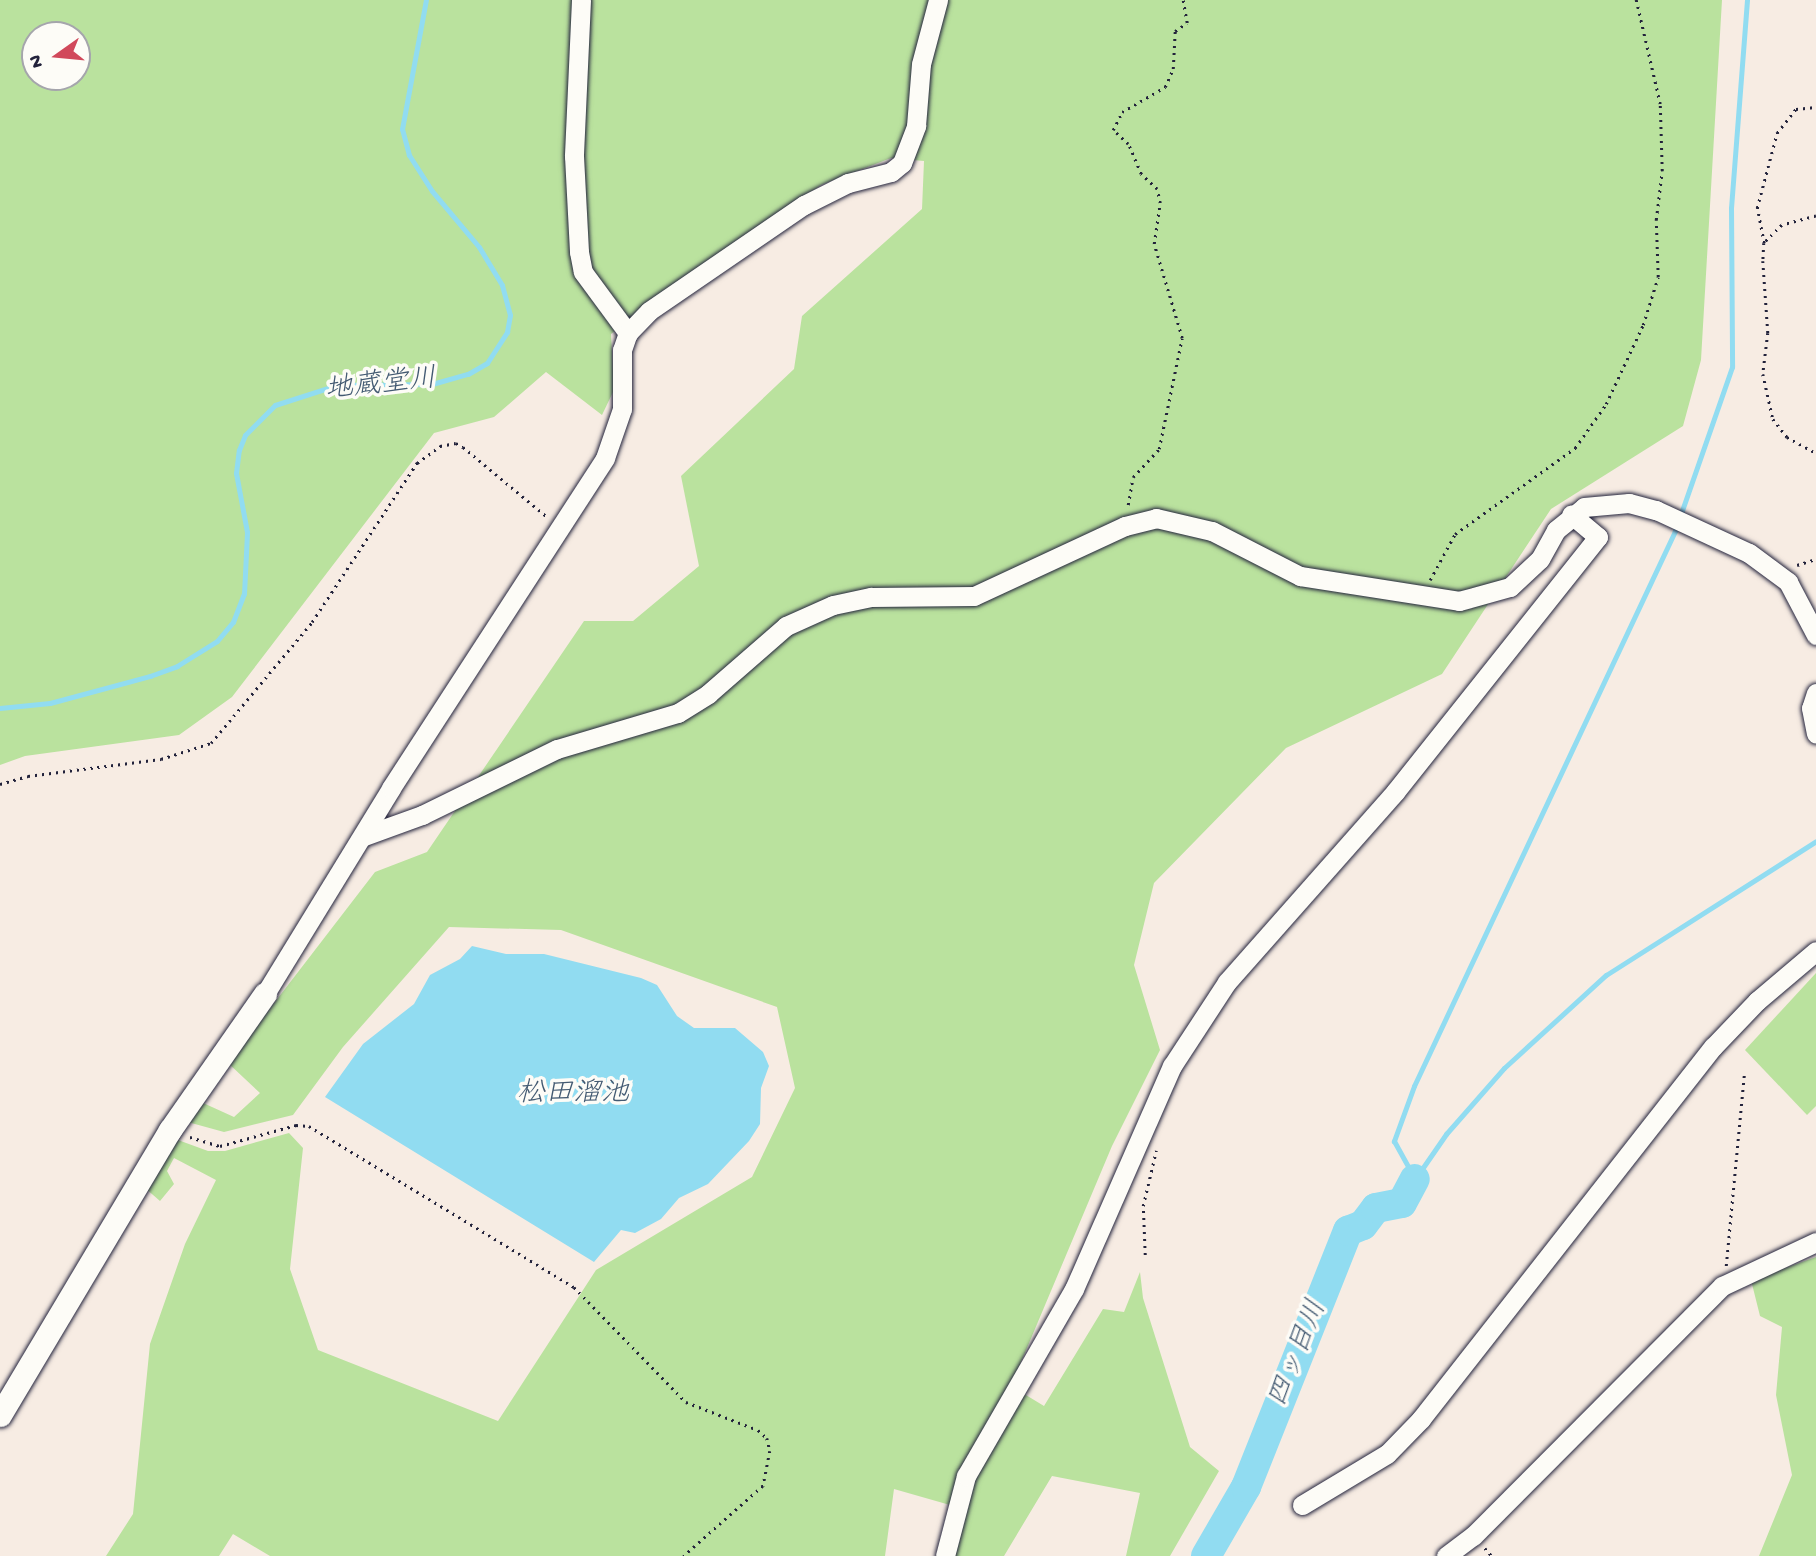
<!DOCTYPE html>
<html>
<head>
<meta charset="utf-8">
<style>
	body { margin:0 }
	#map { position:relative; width:1816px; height:1556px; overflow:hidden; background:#f7ece3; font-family:"Gochi Hand","Klee One",sans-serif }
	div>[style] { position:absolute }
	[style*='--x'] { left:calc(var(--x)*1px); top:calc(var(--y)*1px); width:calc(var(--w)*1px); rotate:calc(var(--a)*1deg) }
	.green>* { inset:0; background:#bae29e }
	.water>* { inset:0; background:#91dcf1 }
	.stream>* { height:5px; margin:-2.5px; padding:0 2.5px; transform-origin:2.5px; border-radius:2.5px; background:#91dcf1 }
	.river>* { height:30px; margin:-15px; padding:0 15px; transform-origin:15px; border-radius:15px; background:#91dcf1 }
	.path>* { height:2.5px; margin-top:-1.25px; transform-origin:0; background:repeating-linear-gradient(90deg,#22223b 0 2px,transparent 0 7px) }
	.roads { filter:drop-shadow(0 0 2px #22223b) drop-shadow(0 0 2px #22223b) }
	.minor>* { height:19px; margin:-9.5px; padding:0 9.5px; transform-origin:9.5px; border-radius:9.5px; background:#fdfcf7 }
	.tertiary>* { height:23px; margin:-11.5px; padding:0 11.5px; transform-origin:11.5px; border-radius:11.5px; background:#fdfcf7 }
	span { translate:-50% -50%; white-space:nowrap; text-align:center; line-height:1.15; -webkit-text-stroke:7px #fdfcf7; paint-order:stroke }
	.water-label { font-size:28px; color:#435a72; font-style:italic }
	.north { position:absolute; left:21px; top:21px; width:70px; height:70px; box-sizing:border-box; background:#fdfcf7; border:2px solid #a5a5ac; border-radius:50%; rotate:255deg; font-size:19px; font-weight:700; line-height:28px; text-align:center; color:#22223b }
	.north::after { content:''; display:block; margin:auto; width:24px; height:32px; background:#d1495b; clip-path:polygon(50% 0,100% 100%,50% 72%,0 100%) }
</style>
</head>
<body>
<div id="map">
	<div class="green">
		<i style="clip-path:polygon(evenodd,0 0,1722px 0,1701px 360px,1683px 426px,1551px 509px,1442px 674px,1286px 748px,1154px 883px,1134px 965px,1160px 1050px,1112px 1146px,1011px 1386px,1044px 1406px,1103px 1309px,1124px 1312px,1140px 1272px,1143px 1298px,1190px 1447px,1219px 1471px,1170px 1556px,1126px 1556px,1140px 1493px,1052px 1476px,1004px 1556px,954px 1556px,964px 1509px,894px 1489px,885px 1556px,270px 1556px,233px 1534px,219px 1556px,106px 1556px,133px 1514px,150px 1344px,185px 1244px,216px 1180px,174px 1158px,167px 1171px,174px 1184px,160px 1201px,145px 1188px,166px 1147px,178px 1140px,208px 1151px,225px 1151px,289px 1133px,303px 1148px,290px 1269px,318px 1350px,498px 1421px,596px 1270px,752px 1177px,795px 1088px,777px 1007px,561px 930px,449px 927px,343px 1047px,293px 1115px,224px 1132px,184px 1121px,201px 1102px,234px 1117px,260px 1093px,228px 1063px,375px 872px,427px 852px,584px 621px,633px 621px,699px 566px,681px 476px,794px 369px,802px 316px,922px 209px,924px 161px,891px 158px,821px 185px,649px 304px,611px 334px,614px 390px,602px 415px,546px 372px,494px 417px,434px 433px,232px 697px,179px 735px,25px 756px,0 765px,0 0,35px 35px,77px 35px,77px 77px,35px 77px,35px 35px)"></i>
		<i style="clip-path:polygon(1816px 973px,1816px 1106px,1807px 1115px,1745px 1050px)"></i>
		<i style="clip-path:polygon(1816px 1257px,1816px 1556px,1759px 1556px,1792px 1475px,1776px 1395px,1782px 1327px,1760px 1316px,1751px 1280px)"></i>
	</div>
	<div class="water">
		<i style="clip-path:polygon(472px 946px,506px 954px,544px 954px,641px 978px,657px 985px,677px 1016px,694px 1028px,735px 1028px,763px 1052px,769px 1066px,761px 1088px,760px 1124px,749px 1141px,708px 1184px,679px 1198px,661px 1219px,635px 1233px,621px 1230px,594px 1262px,325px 1097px,363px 1044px,414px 1004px,430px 975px,460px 959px)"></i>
	</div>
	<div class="stream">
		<i style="--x:1747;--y:0;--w:209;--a:94.4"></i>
		<i style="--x:1731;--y:208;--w:159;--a:89.6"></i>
		<i style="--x:1732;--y:367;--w:174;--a:109.2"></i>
		<i style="--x:1675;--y:531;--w:613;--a:115.19"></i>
		<i style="--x:1414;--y:1086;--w:59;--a:110"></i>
		<i style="--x:1394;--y:1141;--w:43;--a:61.1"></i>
		<i style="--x:1415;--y:1179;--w:55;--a:-55.4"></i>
		<i style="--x:1446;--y:1134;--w:88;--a:-48.7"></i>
		<i style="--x:1504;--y:1068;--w:138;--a:-42.4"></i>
		<i style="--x:1606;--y:975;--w:249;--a:-32.5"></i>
		<i style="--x:0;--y:708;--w:50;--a:-5.7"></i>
		<i style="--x:50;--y:703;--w:104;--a:-15.1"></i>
		<i style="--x:150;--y:676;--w:29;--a:-20"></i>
		<i style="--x:177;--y:666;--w:47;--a:-32"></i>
		<i style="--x:217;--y:641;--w:25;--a:-50"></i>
		<i style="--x:233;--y:622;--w:30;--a:-69"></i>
		<i style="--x:244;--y:594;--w:62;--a:-87.2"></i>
		<i style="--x:247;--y:532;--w:60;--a:-100.6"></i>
		<i style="--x:236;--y:473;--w:23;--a:-83"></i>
		<i style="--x:239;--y:450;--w:16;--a:-68"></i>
		<i style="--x:245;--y:435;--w:42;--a:-45"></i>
		<i style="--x:275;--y:405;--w:65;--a:-17.9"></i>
		<i style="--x:337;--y:385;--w:95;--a:-0.6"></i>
		<i style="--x:432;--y:384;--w:37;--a:-16"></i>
		<i style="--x:468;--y:374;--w:22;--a:-30"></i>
		<i style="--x:487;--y:363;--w:37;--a:-57"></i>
		<i style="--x:507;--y:332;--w:17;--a:-80"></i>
		<i style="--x:510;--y:315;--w:31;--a:-105"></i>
		<i style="--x:502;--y:285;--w:44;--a:-121.2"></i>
		<i style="--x:479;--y:247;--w:73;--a:-130"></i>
		<i style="--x:432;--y:191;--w:43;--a:-122.6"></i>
		<i style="--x:409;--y:155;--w:27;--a:-105"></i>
		<i style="--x:402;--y:129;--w:131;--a:-79.5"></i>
	</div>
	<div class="river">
		<i style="--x:1206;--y:1556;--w:80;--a:-59.9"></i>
		<i style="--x:1246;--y:1487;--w:276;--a:-68.3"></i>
		<i style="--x:1348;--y:1231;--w:16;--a:-22"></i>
		<i style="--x:1363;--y:1225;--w:21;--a:-53"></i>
		<i style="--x:1376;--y:1208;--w:26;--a:-11"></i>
		<i style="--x:1402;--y:1203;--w:27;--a:-62"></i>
	</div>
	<div class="path">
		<i style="--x:1816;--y:216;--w:35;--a:165"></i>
		<i style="--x:1782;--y:225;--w:25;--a:135"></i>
		<i style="--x:1764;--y:243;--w:18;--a:93"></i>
		<i style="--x:1763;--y:261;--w:72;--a:86"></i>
		<i style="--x:1768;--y:333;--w:41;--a:97"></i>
		<i style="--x:1763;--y:374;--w:46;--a:77.5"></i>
		<i style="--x:1773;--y:419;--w:23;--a:52"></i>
		<i style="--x:1787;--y:437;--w:33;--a:29"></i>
		<i style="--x:1764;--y:243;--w:36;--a:-101"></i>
		<i style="--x:1757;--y:208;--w:78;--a:-75.1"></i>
		<i style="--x:1777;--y:133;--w:31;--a:-52"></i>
		<i style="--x:1796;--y:109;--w:20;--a:-6"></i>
		<i style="--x:1128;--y:505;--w:28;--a:-80"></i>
		<i style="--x:1133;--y:477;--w:38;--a:-47"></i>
		<i style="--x:1159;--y:449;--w:113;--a:-78.3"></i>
		<i style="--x:1182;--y:338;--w:98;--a:-106.6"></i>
		<i style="--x:1154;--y:244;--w:41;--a:-81.7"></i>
		<i style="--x:1160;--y:203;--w:14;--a:-102"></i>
		<i style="--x:1157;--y:189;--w:22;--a:-137"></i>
		<i style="--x:1141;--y:174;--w:33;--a:-113"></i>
		<i style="--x:1128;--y:144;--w:21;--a:-137"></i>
		<i style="--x:1113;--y:130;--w:20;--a:-63"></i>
		<i style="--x:1122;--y:112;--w:50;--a:-30.2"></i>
		<i style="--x:1165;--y:87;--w:20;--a:-66"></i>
		<i style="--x:1173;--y:69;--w:38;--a:-87"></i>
		<i style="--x:1175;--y:31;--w:14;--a:-34"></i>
		<i style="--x:1187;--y:23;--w:23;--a:-100"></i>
		<i style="--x:1797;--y:565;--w:20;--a:-18"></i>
		<i style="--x:1430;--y:580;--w:52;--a:-61.5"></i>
		<i style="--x:1455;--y:534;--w:148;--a:-35.6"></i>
		<i style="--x:1575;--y:448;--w:54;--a:-54.8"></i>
		<i style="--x:1606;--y:404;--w:87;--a:-64.9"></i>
		<i style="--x:1643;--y:325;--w:50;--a:-72.6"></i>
		<i style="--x:1658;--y:277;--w:57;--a:-92"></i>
		<i style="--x:1656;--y:220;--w:49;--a:-83"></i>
		<i style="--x:1662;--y:171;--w:67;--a:-91.7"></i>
		<i style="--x:1660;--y:104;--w:107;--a:-103"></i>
		<i style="--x:0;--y:784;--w:29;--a:-16"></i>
		<i style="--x:28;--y:776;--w:134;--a:-7.3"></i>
		<i style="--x:161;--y:759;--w:52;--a:-17.7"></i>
		<i style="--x:211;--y:743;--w:158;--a:-50.1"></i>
		<i style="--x:312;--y:622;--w:191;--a:-56.6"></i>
		<i style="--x:417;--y:463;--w:29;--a:-36"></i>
		<i style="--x:440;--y:446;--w:16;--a:-11"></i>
		<i style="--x:456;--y:443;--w:8;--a:30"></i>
		<i style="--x:463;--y:447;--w:108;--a:39.7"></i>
		<i style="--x:190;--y:1137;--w:31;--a:17"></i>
		<i style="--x:220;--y:1146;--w:79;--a:-15.4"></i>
		<i style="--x:296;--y:1125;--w:13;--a:4"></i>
		<i style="--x:309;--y:1126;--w:310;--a:31.3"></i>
		<i style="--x:574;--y:1287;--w:161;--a:45.8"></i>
		<i style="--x:686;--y:1402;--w:77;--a:21.3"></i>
		<i style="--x:758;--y:1430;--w:12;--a:42"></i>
		<i style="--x:767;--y:1438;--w:13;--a:77"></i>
		<i style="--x:770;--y:1451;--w:36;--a:101"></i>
		<i style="--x:763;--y:1486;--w:106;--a:138.5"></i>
		<i style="--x:1145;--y:1255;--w:49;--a:-92.3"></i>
		<i style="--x:1143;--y:1206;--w:57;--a:-76.7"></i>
		<i style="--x:1726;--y:1266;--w:193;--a:-84.6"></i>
		<i style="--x:1485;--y:1548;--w:11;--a:49"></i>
	</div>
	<div class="roads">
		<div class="minor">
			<i style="--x:581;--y:0;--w:156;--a:92.6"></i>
			<i style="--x:574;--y:156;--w:96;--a:87"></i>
			<i style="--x:579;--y:252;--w:20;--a:79"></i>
			<i style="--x:583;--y:272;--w:76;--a:53.6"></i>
			<i style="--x:1816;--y:693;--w:16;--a:108"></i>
			<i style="--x:1811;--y:708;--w:26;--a:79"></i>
			<i style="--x:364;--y:836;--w:62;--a:-19.9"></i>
			<i style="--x:422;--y:815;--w:150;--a:-26.1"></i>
			<i style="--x:557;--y:749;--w:126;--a:-16.6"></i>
			<i style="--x:678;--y:713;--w:36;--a:-32"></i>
			<i style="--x:708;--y:694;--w:103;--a:-41.1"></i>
			<i style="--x:786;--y:626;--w:51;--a:-24.1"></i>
			<i style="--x:833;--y:605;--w:39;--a:-12"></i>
			<i style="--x:871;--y:597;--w:103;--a:-0.6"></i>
			<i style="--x:974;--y:596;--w:166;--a:-24.9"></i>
			<i style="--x:1125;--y:526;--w:32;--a:-14"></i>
			<i style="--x:1156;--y:518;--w:57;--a:13.1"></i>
			<i style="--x:1212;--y:531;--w:99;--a:27.1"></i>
			<i style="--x:1300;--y:576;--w:161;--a:8.9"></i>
			<i style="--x:1459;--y:601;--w:53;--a:-15.4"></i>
			<i style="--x:1510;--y:587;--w:41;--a:-43"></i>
			<i style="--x:1540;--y:559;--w:33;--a:-61"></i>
			<i style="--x:1556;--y:530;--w:36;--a:-39"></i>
			<i style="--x:1584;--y:507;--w:45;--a:-5.1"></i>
			<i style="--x:1629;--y:503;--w:28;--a:15"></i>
			<i style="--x:1656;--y:510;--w:102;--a:24.8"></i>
			<i style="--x:1749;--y:553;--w:49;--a:36.6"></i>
			<i style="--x:1788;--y:582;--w:60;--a:62.2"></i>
			<i style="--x:265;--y:994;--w:241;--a:-58.5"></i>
			<i style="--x:391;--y:788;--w:393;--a:-57"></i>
			<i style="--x:605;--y:458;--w:52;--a:-70.9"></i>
			<i style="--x:622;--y:409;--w:59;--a:-90"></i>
			<i style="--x:622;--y:350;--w:18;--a:-71"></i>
			<i style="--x:628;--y:333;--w:30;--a:-46"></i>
			<i style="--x:649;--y:311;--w:188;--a:-34.4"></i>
			<i style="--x:804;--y:205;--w:49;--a:-26.6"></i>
			<i style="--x:848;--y:183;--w:44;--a:-14.3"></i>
			<i style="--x:891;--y:172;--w:14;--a:-39"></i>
			<i style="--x:902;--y:163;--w:40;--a:-69"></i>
			<i style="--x:916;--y:126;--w:62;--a:-85.4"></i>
			<i style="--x:921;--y:64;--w:66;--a:-75.1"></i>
			<i style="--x:1302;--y:1505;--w:99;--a:-31"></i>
			<i style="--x:1387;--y:1454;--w:49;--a:-45.8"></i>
			<i style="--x:1421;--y:1419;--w:473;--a:-51.9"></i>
			<i style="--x:1713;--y:1047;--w:64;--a:-46.3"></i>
			<i style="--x:1757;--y:1001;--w:77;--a:-40.3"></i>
			<i style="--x:945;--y:1556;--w:83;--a:-75.3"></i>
			<i style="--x:966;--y:1476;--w:216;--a:-60"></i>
			<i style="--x:1074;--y:1289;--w:244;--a:-66.3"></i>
			<i style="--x:1172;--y:1066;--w:100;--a:-56.8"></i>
			<i style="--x:1227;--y:982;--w:254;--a:-48.5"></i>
			<i style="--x:1395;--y:792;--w:326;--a:-51.5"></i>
			<i style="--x:1598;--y:537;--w:35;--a:-140"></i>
			<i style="--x:1446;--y:1556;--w:34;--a:-37"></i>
			<i style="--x:1473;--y:1536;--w:353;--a:-45.1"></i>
			<i style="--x:1722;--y:1286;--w:104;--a:-25.1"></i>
		</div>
		<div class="tertiary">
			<i style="--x:0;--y:1415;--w:332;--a:-59.2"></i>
			<i style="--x:170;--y:1130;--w:166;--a:-55.1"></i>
		</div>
	</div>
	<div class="water-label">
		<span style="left:381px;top:386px;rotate:-6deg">地蔵堂川</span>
		<span style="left:573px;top:1095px">松田溜池</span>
		<span style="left:1299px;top:1354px;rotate:-68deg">四ッ目川</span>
	</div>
	<div class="north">N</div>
</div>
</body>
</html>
